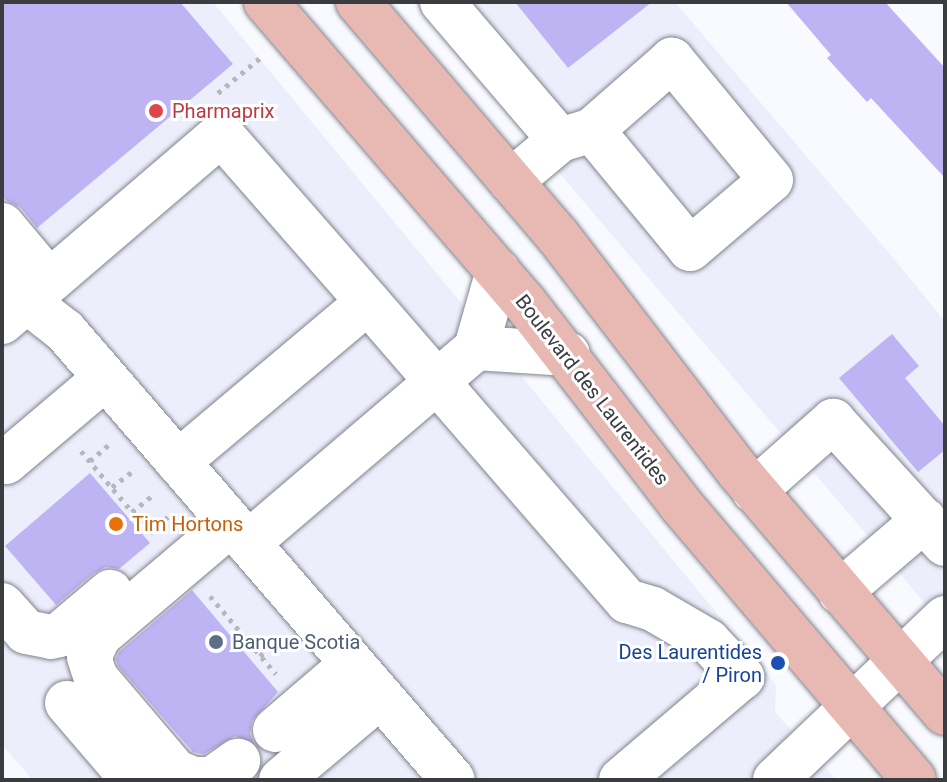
<!DOCTYPE html>
<html>
<head>
<meta charset="utf-8">
<style>
	body { margin:0 }
	#map { position:relative; width:947px; height:782px; overflow:hidden; background:#f9faff; font-family:Roboto,sans-serif }
	div>[style] { position:absolute }
	[style*='--x'] { left:calc(var(--x)*1px); top:calc(var(--y)*1px); width:calc(var(--w)*1px); rotate:calc(var(--a)*1deg) }
	.built>* { inset:0; background:#eceffb }
	.building>* { inset:0; background:#beb4f4 }
	.path>* { height:5px; margin-top:-2.5px; transform-origin:0; background:repeating-linear-gradient(90deg,#b7b8bd 0 4px,transparent 0 10px) }
	.roads { filter:drop-shadow(0 0 2px #81848e) drop-shadow(0 0 2px #81848e) }
	.minor>* { height:44px; margin:-22px; padding:0 22px; transform-origin:22px; border-radius:22px; background:#fff }
	.major>* { height:44px; margin:-22px; padding:0 22px; transform-origin:22px; border-radius:22px; background:#e8b9b2 }
	.dots>* { width:22px; height:22px; translate:-50% -50%; box-sizing:border-box; border:4px solid #fff; border-radius:50% }
	span { translate:-50% -50%; white-space:nowrap; text-align:center; line-height:1.15; -webkit-text-stroke:6px #fff; paint-order:stroke }
	.health-label { font-size:20px; color:#be3a42 }
	.left { translate:0 -50%; text-align:left }
	.street-label { font-size:20px; color:#3a3c40 }
	.food-label { font-size:20px; color:#c56008 }
	.service-label { font-size:20px; color:#4e5e75 }
	.transit-label { font-size:20px; color:#164399 }
	.right { translate:-100% -50%; text-align:right }
	.frame { position:absolute; inset:0; border:4px solid #3a3c40; pointer-events:none }
</style>
</head>
<body>
<div id="map">
	<div class="built">
		<i style="clip-path:polygon(2px 2px,213px 2px,776px 685px,775px 712px,836px 780px,33px 780px,2px 745px)"></i>
		<i style="clip-path:polygon(414px 2px,675px 2px,889px 253px,945px 321px,945px 627px)"></i>
	</div>
	<div class="building">
		<i style="clip-path:polygon(2px 2px,180px 2px,233px 64px,37px 228px,21px 208px,2px 198px)"></i>
		<i style="clip-path:polygon(515px 2px,652px 2px,568px 68px)"></i>
		<i style="clip-path:polygon(786px 2px,885px 2px,945px 68px,945px 178px,871px 98px,867px 102px,827px 58px,831px 55px)"></i>
		<i style="clip-path:polygon(892px 334px,919px 366px,905px 378px,945px 426px,945px 450px,918px 472px,839px 378px)"></i>
		<i style="clip-path:polygon(90px 473px,150px 543px,119px 569px,106px 567px,94px 573px,56px 605px,5px 546px)"></i>
		<i style="clip-path:polygon(192px 590px,278px 692px,252px 721px,250px 734px,254px 743px,235px 736px,204px 754px,193px 752px,118px 666px,116px 659px,119px 652px)"></i>
	</div>
	<div class="path">
		<i style="--x:218;--y:93;--w:55;--a:-39.8"></i>
		<i style="--x:81;--y:451;--w:107;--a:49.9"></i>
		<i style="--x:150;--y:533;--w:27;--a:-42"></i>
		<i style="--x:90;--y:461;--w:28;--a:-41"></i>
		<i style="--x:112;--y:487;--w:26;--a:-37"></i>
		<i style="--x:132;--y:512;--w:28;--a:-39"></i>
		<i style="--x:210;--y:596;--w:102;--a:49.8"></i>
		<i style="--x:260;--y:656;--w:23;--a:-40"></i>
	</div>
	<div class="roads">
		<div class="minor">
			<i style="--x:442;--y:2;--w:182;--a:49.5"></i>
			<i style="--x:560;--y:140;--w:64;--a:140.1"></i>
			<i style="--x:560;--y:140;--w:34;--a:-17"></i>
			<i style="--x:592;--y:130;--w:154;--a:50.5"></i>
			<i style="--x:690;--y:249;--w:106;--a:-40.4"></i>
			<i style="--x:771;--y:180;--w:156;--a:-129.5"></i>
			<i style="--x:672;--y:60;--w:106;--a:138.8"></i>
			<i style="--x:2;--y:225;--w:73;--a:50"></i>
			<i style="--x:2;--y:282;--w:80;--a:37.9"></i>
			<i style="--x:65;--y:331;--w:593;--a:49.17"></i>
			<i style="--x:2;--y:322;--w:289;--a:-40.6"></i>
			<i style="--x:221;--y:134;--w:223;--a:48.8"></i>
			<i style="--x:476;--y:348;--w:92;--a:3.7"></i>
			<i style="--x:2;--y:457;--w:6;--a:51"></i>
			<i style="--x:6;--y:462;--w:130;--a:-40.3"></i>
			<i style="--x:178;--y:462;--w:248;--a:-40.1"></i>
			<i style="--x:368;--y:302;--w:396;--a:49.1"></i>
			<i style="--x:627;--y:601;--w:27;--a:17"></i>
			<i style="--x:653;--y:609;--w:64;--a:30.2"></i>
			<i style="--x:708;--y:641;--w:50;--a:46.6"></i>
			<i style="--x:742;--y:677;--w:159;--a:139.6"></i>
			<i style="--x:754;--y:491;--w:106;--a:-41.5"></i>
			<i style="--x:833;--y:421;--w:166;--a:47.7"></i>
			<i style="--x:231;--y:524;--w:173;--a:139.7"></i>
			<i style="--x:99;--y:636;--w:23;--a:115"></i>
			<i style="--x:89;--y:657;--w:22;--a:72"></i>
			<i style="--x:96;--y:678;--w:123;--a:49.6"></i>
			<i style="--x:176;--y:772;--w:18;--a:22"></i>
			<i style="--x:193;--y:779;--w:19;--a:0"></i>
			<i style="--x:212;--y:779;--w:32;--a:-35"></i>
			<i style="--x:248;--y:543;--w:300;--a:-40.5"></i>
			<i style="--x:476;--y:348;--w:80;--a:-74.1"></i>
			<i style="--x:840;--y:592;--w:111;--a:-40.6"></i>
			<i style="--x:2;--y:605;--w:36;--a:48"></i>
			<i style="--x:26;--y:632;--w:25;--a:11"></i>
			<i style="--x:51;--y:637;--w:8;--a:-14"></i>
			<i style="--x:59;--y:635;--w:67;--a:-40.1"></i>
			<i style="--x:67;--y:703;--w:101;--a:49.4"></i>
			<i style="--x:275;--y:730;--w:101;--a:-40.6"></i>
			<i style="--x:281;--y:780;--w:130;--a:-40.3"></i>
			<i style="--x:775;--y:780;--w:235;--a:-43.6"></i>
		</div>
		<div class="major">
			<i style="--x:266;--y:2;--w:397;--a:49.3"></i>
			<i style="--x:525;--y:303;--w:255;--a:52.3"></i>
			<i style="--x:681;--y:505;--w:360;--a:49.7"></i>
			<i style="--x:358;--y:2;--w:308;--a:49.5"></i>
			<i style="--x:558;--y:236;--w:297;--a:52.5"></i>
			<i style="--x:739;--y:472;--w:317;--a:49.5"></i>
		</div>
	</div>
	<div class="dots">
		<i style="left:156px;top:111px;background:#e0444e"></i>
		<i style="left:116px;top:524px;background:#e8710a"></i>
		<i style="left:216px;top:642px;background:#5c6f8a"></i>
		<i style="left:778px;top:663px;background:#1a4fb4"></i>
	</div>
	<div class="health-label">
		<span class="left" style="left:172px;top:111px">Pharmaprix</span>
	</div>
	<div class="street-label">
		<span style="left:592px;top:390px;rotate:52deg">Boulevard des Laurentides</span>
	</div>
	<div class="food-label">
		<span class="left" style="left:132px;top:524px">Tim Hortons</span>
	</div>
	<div class="service-label">
		<span class="left" style="left:232px;top:642px">Banque Scotia</span>
	</div>
	<div class="transit-label">
		<span class="right" style="left:762px;top:664px">Des Laurentides<br>/ Piron</span>
	</div>
	<div class="frame"></div>
</div>
</body>
</html>
